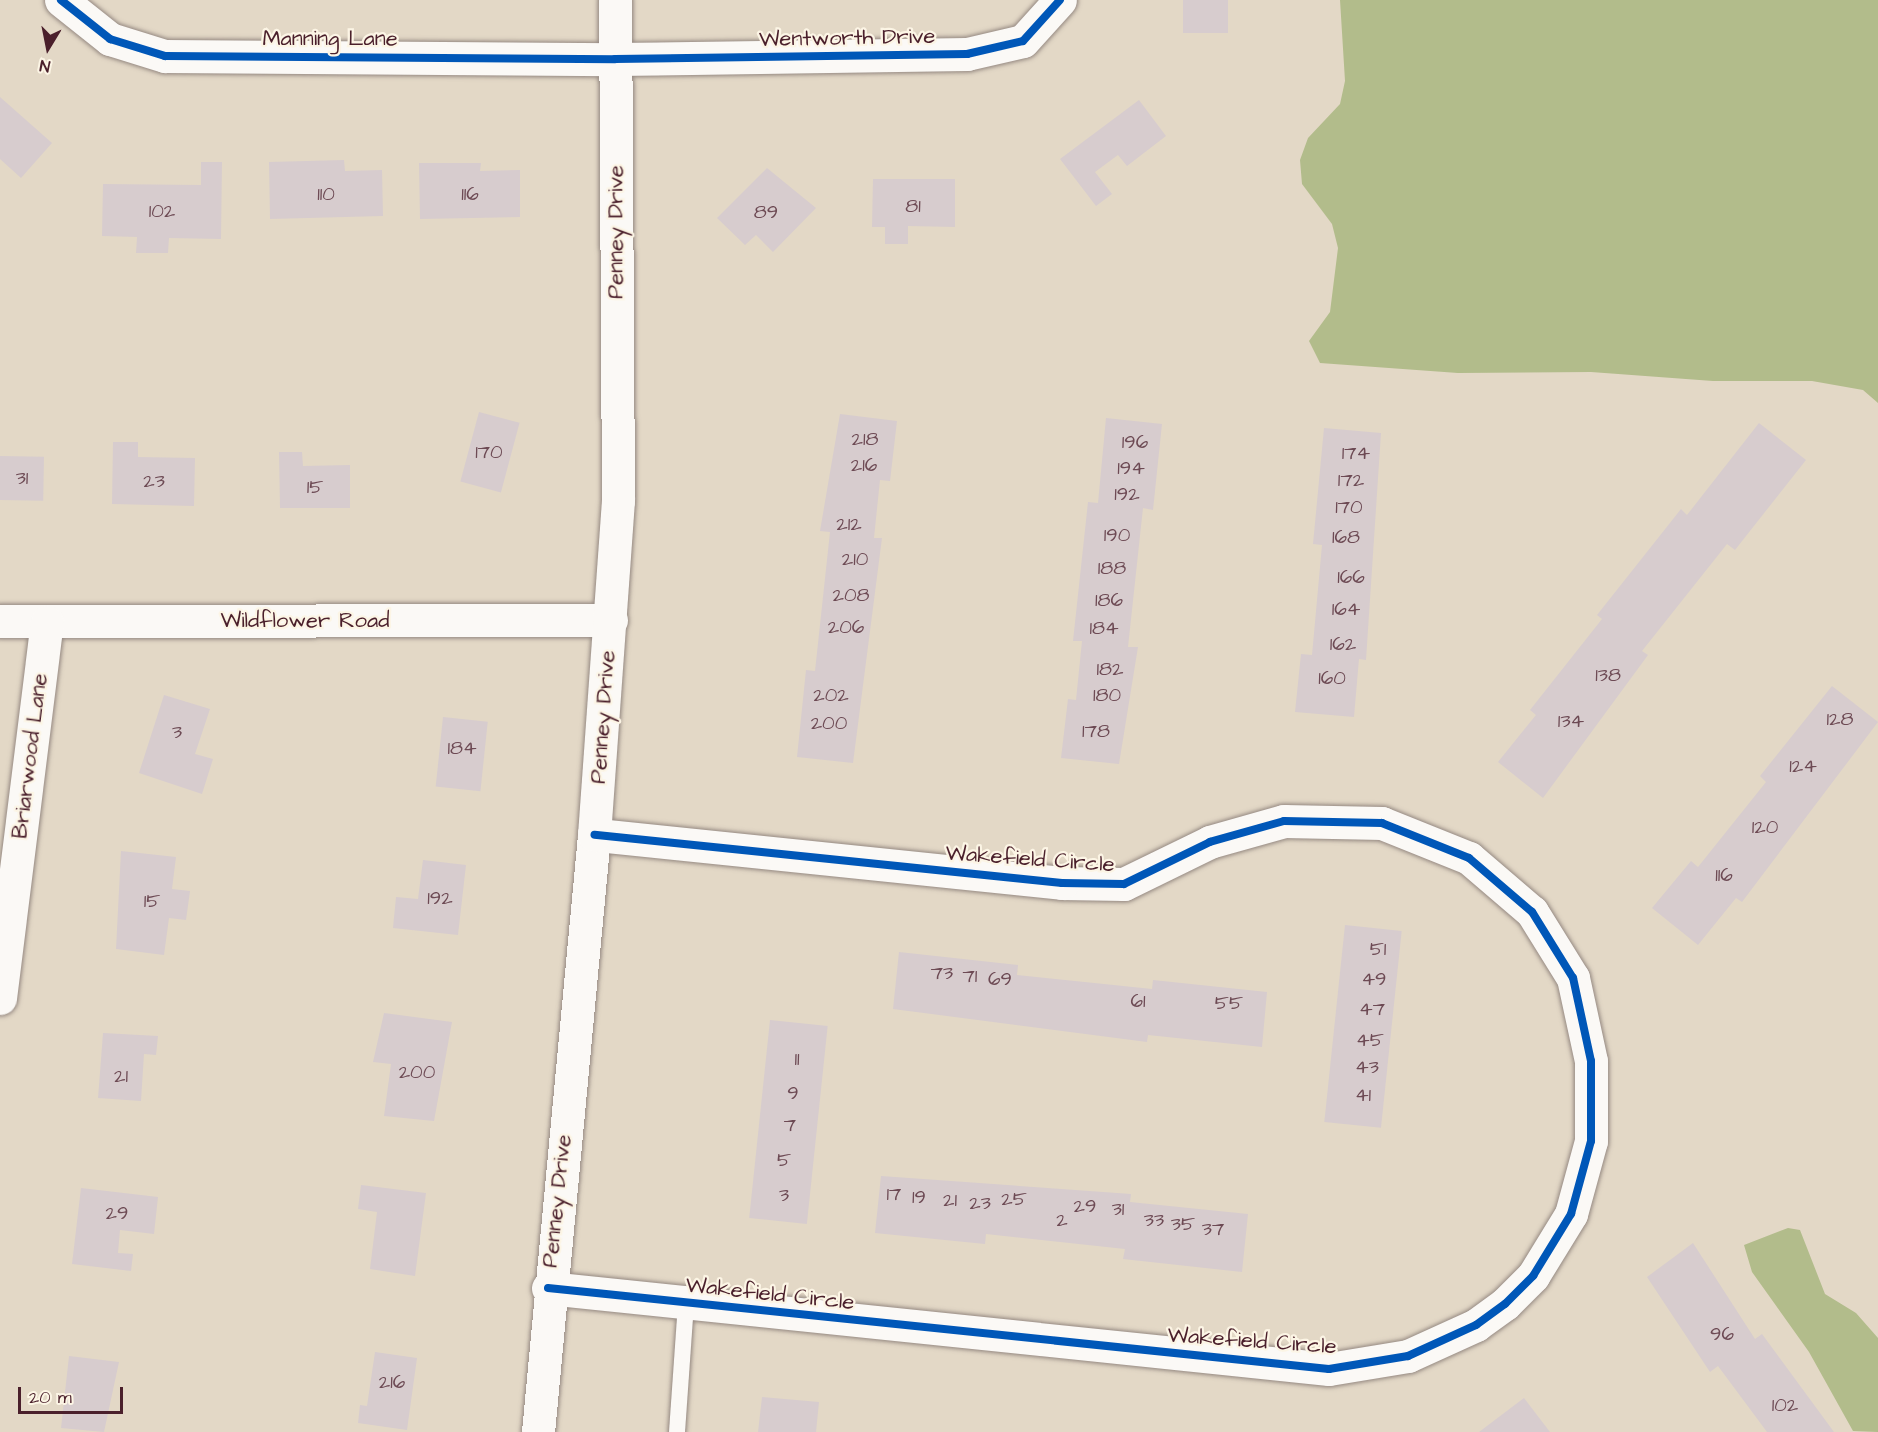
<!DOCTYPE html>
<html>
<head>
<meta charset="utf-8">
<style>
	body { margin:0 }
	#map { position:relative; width:1878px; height:1432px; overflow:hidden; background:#e3d8c6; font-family:"Architects Daughter",sans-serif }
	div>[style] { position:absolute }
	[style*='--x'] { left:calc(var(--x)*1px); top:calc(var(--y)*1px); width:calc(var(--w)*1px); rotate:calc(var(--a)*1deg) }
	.forest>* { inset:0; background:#b2bc8b }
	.building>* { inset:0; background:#d7ccce; transform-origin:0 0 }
	.roads { filter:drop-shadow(0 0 2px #958982) drop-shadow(0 0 2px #958982) }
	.service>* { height:16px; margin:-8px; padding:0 8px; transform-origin:8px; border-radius:8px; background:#fbf9f6 }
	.minor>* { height:33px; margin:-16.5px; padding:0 16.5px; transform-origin:16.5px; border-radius:16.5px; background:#fbf9f6 }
	.cycleway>* { height:8px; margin:-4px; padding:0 4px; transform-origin:4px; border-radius:4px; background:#0057b8 }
	span { translate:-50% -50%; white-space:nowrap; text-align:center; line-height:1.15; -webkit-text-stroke:4.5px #fcf5e5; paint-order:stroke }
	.number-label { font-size:20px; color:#6d4a54 }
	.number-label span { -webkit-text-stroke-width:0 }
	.street-label { font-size:22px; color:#4a1f2b }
	.north { position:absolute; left:18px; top:18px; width:60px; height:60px; -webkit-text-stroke:4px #fcf5e5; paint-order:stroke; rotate:190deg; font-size:16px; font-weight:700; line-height:24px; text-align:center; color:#4a1f2b }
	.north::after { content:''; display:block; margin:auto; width:21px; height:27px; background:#4a1f2b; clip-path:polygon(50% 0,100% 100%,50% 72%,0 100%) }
	.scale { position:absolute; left:18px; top:1387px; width:105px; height:27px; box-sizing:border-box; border:3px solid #4a1f2b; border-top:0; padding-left:8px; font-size:18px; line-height:21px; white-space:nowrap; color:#4a1f2b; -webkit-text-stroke:4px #fcf5e5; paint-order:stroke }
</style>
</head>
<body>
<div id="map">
	<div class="forest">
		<i style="clip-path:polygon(1340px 0,1878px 0,1878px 403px,1863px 390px,1812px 381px,1713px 381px,1591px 372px,1458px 373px,1320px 363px,1309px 341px,1330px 312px,1338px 248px,1332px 224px,1302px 184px,1300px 160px,1308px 138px,1340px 104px,1345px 81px)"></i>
		<i style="clip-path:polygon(1788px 1228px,1800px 1230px,1825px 1294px,1856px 1313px,1878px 1338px,1878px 1432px,1853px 1431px,1809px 1352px,1752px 1272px,1744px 1245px)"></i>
	</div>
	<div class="building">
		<i style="left:1183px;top:0;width:45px;height:33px"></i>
		<i style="clip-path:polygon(0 97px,52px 143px,21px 178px,0 159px)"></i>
		<i style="clip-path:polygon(1139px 100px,1166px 136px,1127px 166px,1118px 155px,1095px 172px,1112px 194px,1096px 206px,1060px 159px)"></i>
		<i style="clip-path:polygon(344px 160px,345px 171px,382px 170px,383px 216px,270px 219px,269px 162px)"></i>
		<i style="clip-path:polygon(201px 162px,222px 162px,221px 239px,169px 238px,168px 253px,136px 253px,137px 237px,102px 236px,103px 184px,201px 185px)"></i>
		<i style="clip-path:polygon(419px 163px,481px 163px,480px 171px,520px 170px,520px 217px,420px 219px)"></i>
		<i style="clip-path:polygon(767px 168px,816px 208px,773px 252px,756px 235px,745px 245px,717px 218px)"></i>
		<i style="clip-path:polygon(873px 179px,955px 179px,955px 227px,908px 226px,908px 244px,885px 244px,885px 227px,872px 227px)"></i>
		<i style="left:479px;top:412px;width:42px;height:72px;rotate:15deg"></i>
		<i style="clip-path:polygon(840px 414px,897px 421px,890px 481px,880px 480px,874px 538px,882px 538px,853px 763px,797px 757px,806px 670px,815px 671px,830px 532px,820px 531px)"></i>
		<i style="clip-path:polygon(1106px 418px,1162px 424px,1153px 510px,1143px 508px,1128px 647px,1138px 647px,1119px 764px,1061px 758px,1068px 699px,1076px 700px,1082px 641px,1073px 641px,1088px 502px,1098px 503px)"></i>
		<i style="clip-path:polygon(1759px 423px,1806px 460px,1735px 550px,1727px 544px,1642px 651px,1648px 655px,1543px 798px,1498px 762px,1536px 715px,1530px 710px,1602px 619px,1597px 615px,1681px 509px,1687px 515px)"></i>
		<i style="clip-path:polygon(1324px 428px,1381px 433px,1366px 660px,1359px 659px,1354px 717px,1295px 712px,1301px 654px,1312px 655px,1322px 545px,1313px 544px)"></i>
		<i style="clip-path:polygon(113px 442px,138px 442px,138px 457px,195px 458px,194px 506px,112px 504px)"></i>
		<i style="clip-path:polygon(279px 452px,302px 452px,303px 466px,350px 465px,350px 508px,280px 508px)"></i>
		<i style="left:0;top:456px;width:44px;height:44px;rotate:1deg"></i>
		<i style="clip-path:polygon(1832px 686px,1878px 722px,1742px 902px,1736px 898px,1698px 945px,1652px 908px,1691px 861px,1698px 867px,1766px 782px,1760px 776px)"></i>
		<i style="clip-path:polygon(164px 695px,210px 709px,195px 754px,213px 759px,202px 794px,139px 773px)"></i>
		<i style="left:443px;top:717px;width:45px;height:70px;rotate:6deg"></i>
		<i style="clip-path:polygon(121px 851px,176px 857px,172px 889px,190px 891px,186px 920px,169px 918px,164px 955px,116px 949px)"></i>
		<i style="clip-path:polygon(423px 860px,466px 865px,458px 935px,393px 928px,396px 897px,418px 899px)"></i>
		<i style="left:1345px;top:925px;width:57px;height:198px;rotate:6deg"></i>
		<i style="clip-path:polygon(899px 952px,1018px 965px,1017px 975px,1152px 989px,1153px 980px,1267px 992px,1262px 1047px,1148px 1035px,1147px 1042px,893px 1009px)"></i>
		<i style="clip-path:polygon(384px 1013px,452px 1022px,434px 1121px,384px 1116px,391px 1064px,373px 1062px)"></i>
		<i style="left:770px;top:1020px;width:58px;height:199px;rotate:6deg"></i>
		<i style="clip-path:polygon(103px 1033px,158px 1036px,156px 1055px,144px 1054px,141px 1101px,98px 1098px)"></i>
		<i style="clip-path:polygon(881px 1176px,1131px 1194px,1130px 1202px,1248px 1214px,1242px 1272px,1123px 1259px,1125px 1249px,986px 1234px,985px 1244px,875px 1233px)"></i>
		<i style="clip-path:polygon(361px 1185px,426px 1193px,415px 1276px,370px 1269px,377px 1212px,358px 1209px)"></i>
		<i style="clip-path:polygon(81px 1188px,158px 1197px,154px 1234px,120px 1230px,118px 1253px,133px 1254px,131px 1271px,72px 1264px)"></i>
		<i style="clip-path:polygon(1693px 1243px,1755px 1339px,1762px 1334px,1834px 1432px,1767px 1432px,1718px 1366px,1710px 1372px,1647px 1277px)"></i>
		<i style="clip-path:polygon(375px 1352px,417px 1358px,407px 1430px,358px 1423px,360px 1405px,367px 1406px)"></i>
		<i style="clip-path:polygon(69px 1356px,119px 1362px,104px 1432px,61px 1428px)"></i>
		<i style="clip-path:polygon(762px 1397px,819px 1402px,816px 1432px,758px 1432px)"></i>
		<i style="clip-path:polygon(1524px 1398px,1550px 1432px,1479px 1432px)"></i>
	</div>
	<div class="roads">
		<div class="service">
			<i style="--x:677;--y:1432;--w:129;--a:-86"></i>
		</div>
		<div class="minor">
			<i style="--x:61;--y:0;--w:63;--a:38.5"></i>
			<i style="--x:110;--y:39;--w:58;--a:17.2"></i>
			<i style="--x:165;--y:56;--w:450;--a:0.4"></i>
			<i style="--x:615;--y:59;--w:352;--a:-0.8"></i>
			<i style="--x:967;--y:54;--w:57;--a:-13.1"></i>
			<i style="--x:1023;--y:41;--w:55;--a:-47.9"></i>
			<i style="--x:0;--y:621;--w:611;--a:-0.09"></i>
			<i style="--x:0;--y:998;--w:379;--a:-82.9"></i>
			<i style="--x:548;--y:1288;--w:785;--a:5.92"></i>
			<i style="--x:1329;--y:1369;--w:80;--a:-9.3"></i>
			<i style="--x:1408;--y:1356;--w:75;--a:-24.5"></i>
			<i style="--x:1476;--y:1325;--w:36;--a:-36"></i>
			<i style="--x:1505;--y:1304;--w:40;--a:-45"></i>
			<i style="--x:1533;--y:1276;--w:73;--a:-58.5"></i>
			<i style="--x:1571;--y:1214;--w:76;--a:-74.7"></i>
			<i style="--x:1591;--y:1141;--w:80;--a:-90"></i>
			<i style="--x:1591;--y:1061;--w:85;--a:-102.2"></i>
			<i style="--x:1573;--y:978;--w:78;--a:-121.8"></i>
			<i style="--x:1532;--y:912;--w:83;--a:-139.4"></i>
			<i style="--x:1469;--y:858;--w:94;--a:-158.1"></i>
			<i style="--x:1382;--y:823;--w:98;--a:-178.8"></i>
			<i style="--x:1284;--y:821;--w:77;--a:164.2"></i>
			<i style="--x:1210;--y:842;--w:96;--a:154"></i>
			<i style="--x:1124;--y:884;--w:62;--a:-179.1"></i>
			<i style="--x:1062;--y:883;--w:470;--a:-174.1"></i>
			<i style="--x:538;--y:1432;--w:600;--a:-84.64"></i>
			<i style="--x:594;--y:835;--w:335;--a:-85.9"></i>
			<i style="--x:618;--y:501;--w:501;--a:-90.34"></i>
		</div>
	</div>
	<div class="cycleway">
		<i style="--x:61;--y:0;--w:63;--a:38.5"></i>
		<i style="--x:110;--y:39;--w:58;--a:17.2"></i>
		<i style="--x:165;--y:56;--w:450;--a:0.4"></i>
		<i style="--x:615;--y:59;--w:352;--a:-0.8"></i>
		<i style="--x:967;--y:54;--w:57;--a:-13.1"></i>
		<i style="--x:1023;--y:41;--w:55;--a:-47.9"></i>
		<i style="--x:548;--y:1288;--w:785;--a:5.92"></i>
		<i style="--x:1329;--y:1369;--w:80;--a:-9.3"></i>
		<i style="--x:1408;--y:1356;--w:75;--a:-24.5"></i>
		<i style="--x:1476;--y:1325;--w:36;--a:-36"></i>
		<i style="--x:1505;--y:1304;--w:40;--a:-45"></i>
		<i style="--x:1533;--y:1276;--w:73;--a:-58.5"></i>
		<i style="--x:1571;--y:1214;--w:76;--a:-74.7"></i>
		<i style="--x:1591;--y:1141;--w:80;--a:-90"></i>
		<i style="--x:1591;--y:1061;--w:85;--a:-102.2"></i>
		<i style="--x:1573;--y:978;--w:78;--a:-121.8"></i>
		<i style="--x:1532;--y:912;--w:83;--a:-139.4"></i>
		<i style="--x:1469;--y:858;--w:94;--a:-158.1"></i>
		<i style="--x:1382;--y:823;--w:98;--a:-178.8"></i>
		<i style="--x:1284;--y:821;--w:77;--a:164.2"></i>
		<i style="--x:1210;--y:842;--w:96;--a:154"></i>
		<i style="--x:1124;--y:884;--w:62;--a:-179.1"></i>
		<i style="--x:1062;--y:883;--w:470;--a:-174.1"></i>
	</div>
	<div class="number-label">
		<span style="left:326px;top:194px">110</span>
		<span style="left:470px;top:194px">116</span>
		<span style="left:913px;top:206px">81</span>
		<span style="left:162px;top:211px">102</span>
		<span style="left:766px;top:212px">89</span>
		<span style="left:865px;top:439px">218</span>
		<span style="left:1135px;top:442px">196</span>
		<span style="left:489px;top:452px">170</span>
		<span style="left:1356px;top:453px">174</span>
		<span style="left:864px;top:465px">216</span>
		<span style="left:1131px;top:468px">194</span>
		<span style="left:22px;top:478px">31</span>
		<span style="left:1351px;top:480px">172</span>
		<span style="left:154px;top:481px">23</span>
		<span style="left:315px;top:487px">15</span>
		<span style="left:1127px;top:494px">192</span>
		<span style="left:1349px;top:507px">170</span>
		<span style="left:849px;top:524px">212</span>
		<span style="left:1117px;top:535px">190</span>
		<span style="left:1346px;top:537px">168</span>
		<span style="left:855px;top:559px">210</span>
		<span style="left:1112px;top:568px">188</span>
		<span style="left:1351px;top:577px">166</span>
		<span style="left:851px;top:595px">208</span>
		<span style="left:1109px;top:600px">186</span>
		<span style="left:1346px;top:609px">164</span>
		<span style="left:846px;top:627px">206</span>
		<span style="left:1104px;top:628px">184</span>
		<span style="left:1343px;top:644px">162</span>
		<span style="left:1110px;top:669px">182</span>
		<span style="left:1608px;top:675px">138</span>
		<span style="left:1332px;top:678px">160</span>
		<span style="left:831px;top:695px">202</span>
		<span style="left:1107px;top:695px">180</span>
		<span style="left:1840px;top:719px">128</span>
		<span style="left:1571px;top:721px">134</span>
		<span style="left:829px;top:723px">200</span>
		<span style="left:1096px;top:731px">178</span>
		<span style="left:177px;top:732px">3</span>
		<span style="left:462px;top:748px">184</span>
		<span style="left:1803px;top:766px">124</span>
		<span style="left:1765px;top:827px">120</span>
		<span style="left:1724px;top:875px">116</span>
		<span style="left:440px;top:898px">192</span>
		<span style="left:152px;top:901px">15</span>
		<span style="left:1378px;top:949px">51</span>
		<span style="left:942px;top:973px">73</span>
		<span style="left:970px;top:976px">71</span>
		<span style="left:1000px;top:979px">69</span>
		<span style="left:1374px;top:979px">49</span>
		<span style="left:1138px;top:1001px">61</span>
		<span style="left:1229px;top:1003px">55</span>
		<span style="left:1372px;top:1009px">47</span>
		<span style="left:1370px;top:1040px">45</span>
		<span style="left:797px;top:1059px">11</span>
		<span style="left:1367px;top:1067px">43</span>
		<span style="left:417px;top:1072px">200</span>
		<span style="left:121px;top:1076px">21</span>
		<span style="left:793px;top:1093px">9</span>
		<span style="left:1363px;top:1095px">41</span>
		<span style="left:790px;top:1125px">7</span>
		<span style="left:784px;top:1160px">5</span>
		<span style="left:894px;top:1194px">17</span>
		<span style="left:784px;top:1195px">3</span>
		<span style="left:919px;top:1197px">19</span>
		<span style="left:1014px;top:1199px">25</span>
		<span style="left:950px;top:1200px">21</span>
		<span style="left:980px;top:1203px">23</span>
		<span style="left:1085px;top:1206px">29</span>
		<span style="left:1118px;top:1209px">31</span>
		<span style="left:117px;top:1213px">29</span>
		<span style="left:1062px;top:1220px">2</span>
		<span style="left:1154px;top:1220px">33</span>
		<span style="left:1183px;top:1224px">35</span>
		<span style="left:1213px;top:1229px">37</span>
		<span style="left:1722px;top:1334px">96</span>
		<span style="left:392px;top:1382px">216</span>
		<span style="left:1785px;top:1405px">102</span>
	</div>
	<div class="street-label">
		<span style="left:847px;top:38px;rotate:-1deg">Wentworth Drive</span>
		<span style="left:330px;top:39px">Manning Lane</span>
		<span style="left:616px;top:232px;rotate:-90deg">Penney Drive</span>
		<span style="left:305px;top:621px">Wildflower Road</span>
		<span style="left:603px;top:717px;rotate:-86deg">Penney Drive</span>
		<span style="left:30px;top:756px;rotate:-83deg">Briarwood Lane</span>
		<span style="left:1030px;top:859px;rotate:4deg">Wakefield Circle</span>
		<span style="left:557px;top:1201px;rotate:-84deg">Penney Drive</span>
		<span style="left:770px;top:1294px;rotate:6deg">Wakefield Circle</span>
		<span style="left:1252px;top:1341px;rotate:4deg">Wakefield Circle</span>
	</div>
	<div class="north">N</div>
	<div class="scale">20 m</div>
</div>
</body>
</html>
